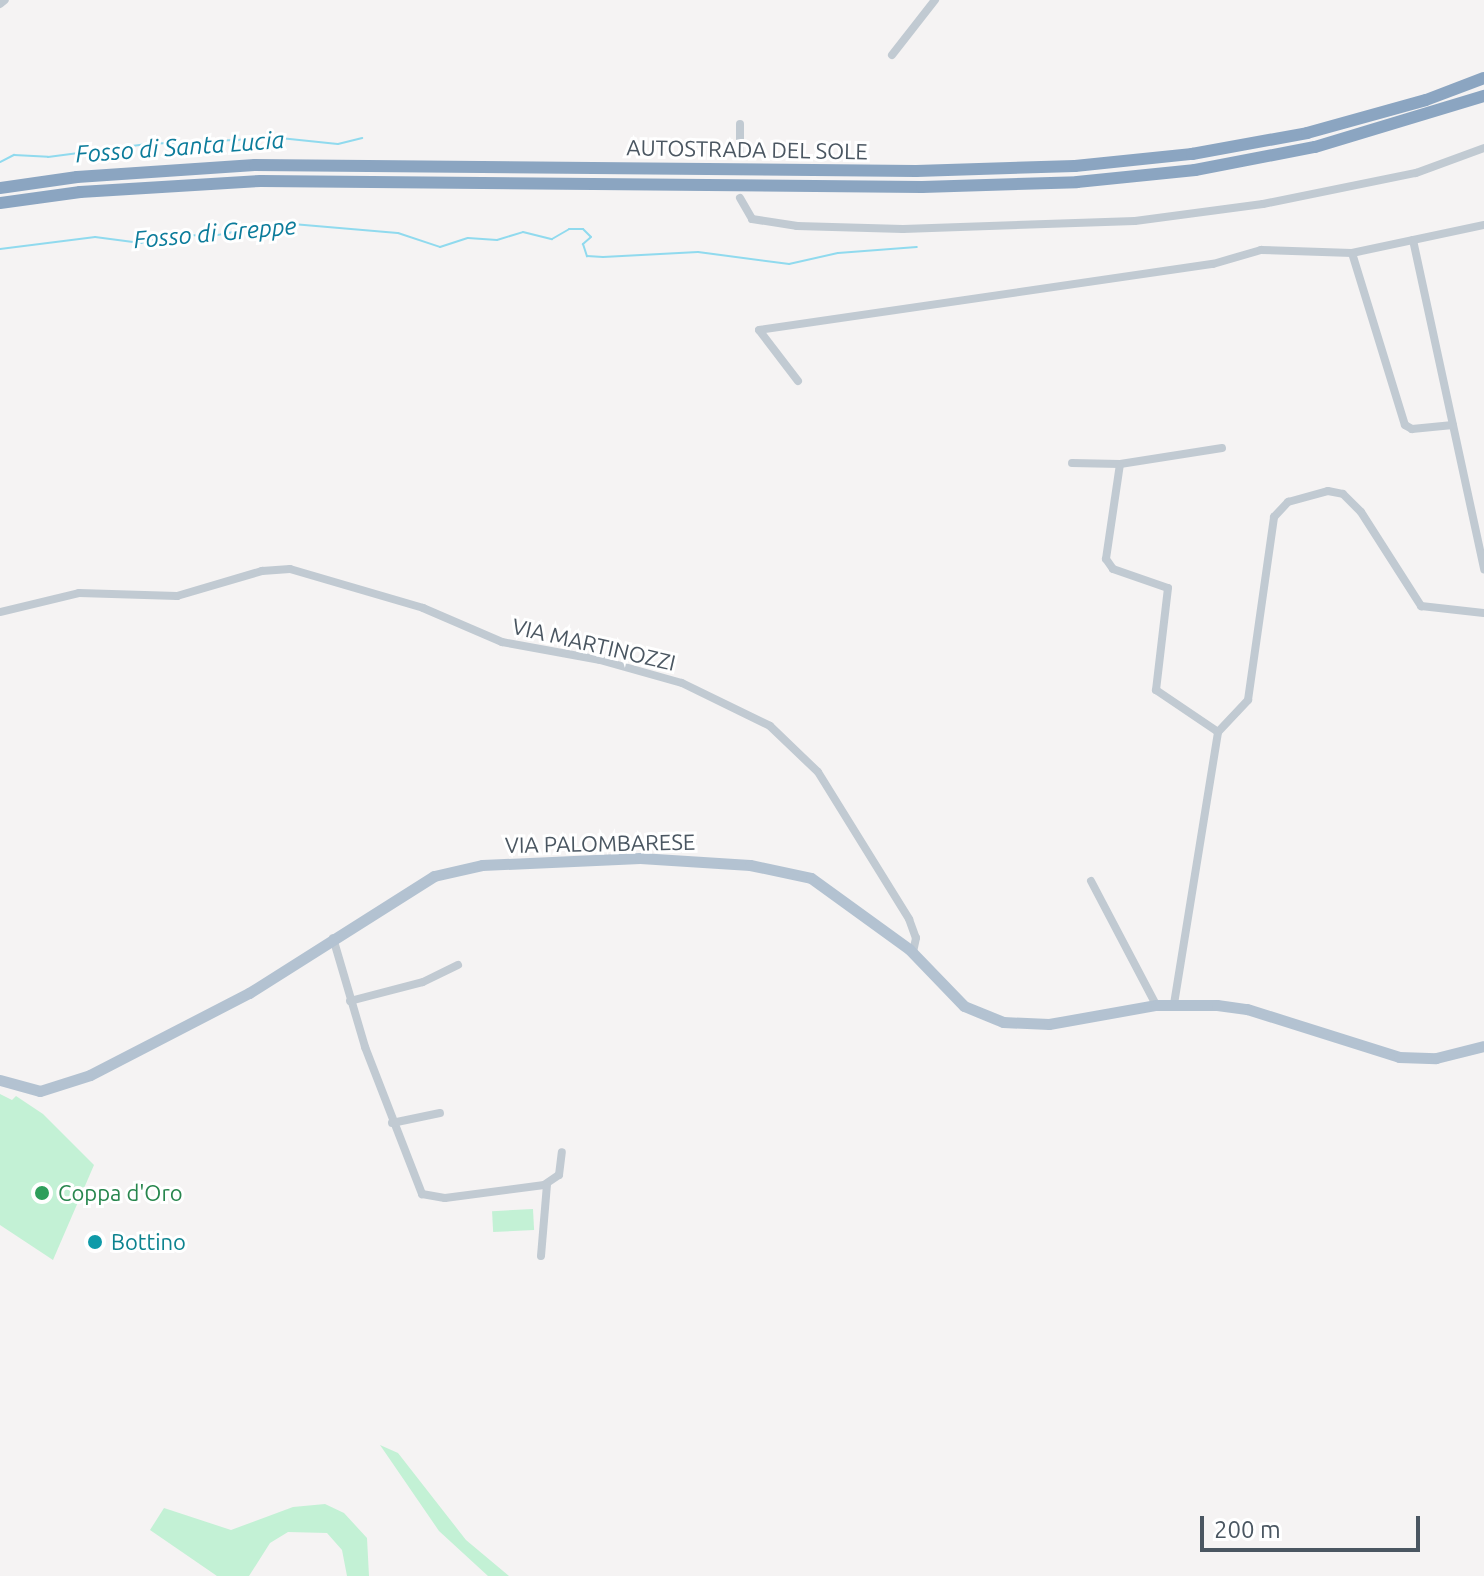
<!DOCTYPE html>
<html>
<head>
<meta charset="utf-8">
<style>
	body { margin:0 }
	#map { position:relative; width:1484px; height:1576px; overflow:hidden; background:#f5f3f3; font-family:Ubuntu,sans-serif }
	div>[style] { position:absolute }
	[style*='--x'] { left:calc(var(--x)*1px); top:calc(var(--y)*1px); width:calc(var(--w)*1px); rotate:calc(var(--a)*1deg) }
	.green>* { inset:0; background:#c3f1d5; transform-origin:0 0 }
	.stream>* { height:2px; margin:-1px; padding:0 1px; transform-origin:1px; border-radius:1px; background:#90daee }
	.minor>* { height:8px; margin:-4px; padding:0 4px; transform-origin:4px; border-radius:4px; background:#c1cad2 }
	.major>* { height:11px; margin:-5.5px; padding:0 5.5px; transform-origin:5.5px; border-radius:5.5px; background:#b3c2d1 }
	.highway>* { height:12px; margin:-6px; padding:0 6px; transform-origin:6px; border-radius:6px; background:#8ba5c1 }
	.dots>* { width:22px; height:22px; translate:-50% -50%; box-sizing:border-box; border:4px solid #fff; border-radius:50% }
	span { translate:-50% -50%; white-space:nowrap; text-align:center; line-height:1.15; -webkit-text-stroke:6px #fff; paint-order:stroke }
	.street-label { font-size:22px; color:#4a5661 }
	.leisure-label { font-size:22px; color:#27864d }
	.left { translate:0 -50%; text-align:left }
	.culture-label { font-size:22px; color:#0d838f }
	.water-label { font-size:24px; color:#0c7c9b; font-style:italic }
	.scale { position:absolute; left:1200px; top:1516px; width:220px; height:36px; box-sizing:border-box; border:4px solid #4a5661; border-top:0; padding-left:10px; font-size:24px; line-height:28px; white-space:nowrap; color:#4a5661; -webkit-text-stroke:6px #fff; paint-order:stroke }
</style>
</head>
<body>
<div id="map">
	<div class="green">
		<i style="clip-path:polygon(0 1094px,12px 1100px,16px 1096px,43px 1114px,94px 1165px,53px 1260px,0 1225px)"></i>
		<i style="left:533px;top:1209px;width:21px;height:41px;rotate:87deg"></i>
		<i style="clip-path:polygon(380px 1445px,398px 1453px,466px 1540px,509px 1576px,488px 1576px,439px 1531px)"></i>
		<i style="clip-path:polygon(325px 1504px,344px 1513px,367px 1538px,369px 1576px,347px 1576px,342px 1550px,327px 1533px,288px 1532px,270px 1543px,249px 1576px,217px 1576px,150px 1530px,164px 1508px,231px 1530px,293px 1507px)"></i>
	</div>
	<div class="stream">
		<i style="--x:0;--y:162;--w:16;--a:-27"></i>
		<i style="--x:14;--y:155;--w:34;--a:3"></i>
		<i style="--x:48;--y:157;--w:100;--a:-7.5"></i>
		<i style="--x:147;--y:144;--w:133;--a:-2.6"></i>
		<i style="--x:280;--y:138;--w:58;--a:5.9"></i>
		<i style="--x:338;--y:144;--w:25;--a:-14"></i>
		<i style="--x:0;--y:249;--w:96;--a:-7.2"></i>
		<i style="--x:95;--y:237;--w:46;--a:7.4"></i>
		<i style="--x:141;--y:243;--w:35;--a:-18"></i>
		<i style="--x:174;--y:232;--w:33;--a:9"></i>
		<i style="--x:207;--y:237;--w:75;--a:-10.7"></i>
		<i style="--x:281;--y:223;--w:117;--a:4.9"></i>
		<i style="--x:398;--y:233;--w:44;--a:18.4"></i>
		<i style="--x:440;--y:247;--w:29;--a:-18"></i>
		<i style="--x:468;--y:238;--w:29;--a:4"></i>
		<i style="--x:497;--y:240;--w:27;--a:-17"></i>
		<i style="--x:523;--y:232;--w:30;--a:14"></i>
		<i style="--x:552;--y:239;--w:20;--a:-30"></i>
		<i style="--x:569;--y:229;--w:14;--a:0"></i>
		<i style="--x:583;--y:229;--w:11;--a:45"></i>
		<i style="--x:591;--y:237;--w:11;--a:139"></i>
		<i style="--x:583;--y:244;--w:13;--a:72"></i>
		<i style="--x:587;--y:256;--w:16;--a:4"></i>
		<i style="--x:603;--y:257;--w:95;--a:-3"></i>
		<i style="--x:698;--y:252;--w:92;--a:7.5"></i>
		<i style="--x:789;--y:264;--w:50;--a:-12.7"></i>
		<i style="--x:838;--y:253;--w:79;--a:-4.3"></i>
	</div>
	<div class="minor">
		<i style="--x:0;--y:4;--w:6;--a:-39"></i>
		<i style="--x:892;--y:55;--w:70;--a:-52"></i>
		<i style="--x:740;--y:124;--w:32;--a:90"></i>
		<i style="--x:740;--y:198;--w:24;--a:60"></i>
		<i style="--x:752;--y:219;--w:46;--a:8.8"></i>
		<i style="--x:797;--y:226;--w:106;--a:1.6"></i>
		<i style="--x:903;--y:229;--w:232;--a:-2"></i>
		<i style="--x:1135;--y:221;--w:129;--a:-7.6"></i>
		<i style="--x:1263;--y:204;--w:156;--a:-11.5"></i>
		<i style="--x:1416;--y:173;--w:72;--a:-20.2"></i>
		<i style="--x:1413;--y:240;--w:337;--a:77.8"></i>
		<i style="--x:1352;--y:253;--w:180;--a:72.9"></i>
		<i style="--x:1405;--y:425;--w:8;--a:30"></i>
		<i style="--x:1412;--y:429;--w:41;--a:-5.6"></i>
		<i style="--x:798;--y:381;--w:64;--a:-127.4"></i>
		<i style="--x:759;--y:330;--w:459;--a:-8.3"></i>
		<i style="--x:1213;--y:264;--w:50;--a:-16.3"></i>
		<i style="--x:1261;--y:250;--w:91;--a:1.9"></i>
		<i style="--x:1352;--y:253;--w:135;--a:-12"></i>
		<i style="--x:1222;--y:448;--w:103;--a:171.1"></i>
		<i style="--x:1120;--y:464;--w:96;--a:98.4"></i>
		<i style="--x:1106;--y:559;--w:12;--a:55"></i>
		<i style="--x:1113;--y:569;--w:58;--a:19.1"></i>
		<i style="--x:1168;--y:588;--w:103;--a:96.7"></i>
		<i style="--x:1156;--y:690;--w:75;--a:34.1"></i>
		<i style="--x:1218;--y:732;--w:44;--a:-46.8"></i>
		<i style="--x:1248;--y:700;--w:185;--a:-81.9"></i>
		<i style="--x:1274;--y:517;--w:21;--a:-47"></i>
		<i style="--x:1288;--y:502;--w:41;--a:-15.4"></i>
		<i style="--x:1328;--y:491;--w:15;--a:11"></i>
		<i style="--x:1343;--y:494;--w:25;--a:45"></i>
		<i style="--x:1361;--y:512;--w:112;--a:57.4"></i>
		<i style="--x:1421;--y:606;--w:63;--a:6.3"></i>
		<i style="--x:1072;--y:463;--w:48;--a:1.2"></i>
		<i style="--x:0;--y:612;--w:81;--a:-13.5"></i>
		<i style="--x:79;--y:593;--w:98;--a:1.8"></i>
		<i style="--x:177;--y:596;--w:89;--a:-16.4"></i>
		<i style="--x:262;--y:571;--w:28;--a:-4"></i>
		<i style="--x:290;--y:569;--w:139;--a:16.3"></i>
		<i style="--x:423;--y:608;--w:86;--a:23.3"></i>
		<i style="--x:502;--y:642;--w:100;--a:10.4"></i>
		<i style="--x:600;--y:660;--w:85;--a:15.7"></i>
		<i style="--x:682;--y:683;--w:98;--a:26"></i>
		<i style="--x:770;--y:726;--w:66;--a:43.8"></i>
		<i style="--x:818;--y:772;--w:173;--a:58.2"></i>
		<i style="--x:909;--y:919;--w:20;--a:70"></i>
		<i style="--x:916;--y:938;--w:14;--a:102"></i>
		<i style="--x:1091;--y:881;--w:140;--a:62.3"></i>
		<i style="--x:333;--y:938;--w:114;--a:73.6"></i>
		<i style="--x:365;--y:1047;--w:158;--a:68.8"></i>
		<i style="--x:422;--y:1194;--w:23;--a:10"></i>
		<i style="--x:445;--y:1198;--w:100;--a:-7.5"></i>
		<i style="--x:544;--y:1185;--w:18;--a:-34"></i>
		<i style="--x:559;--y:1175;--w:23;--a:-83"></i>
		<i style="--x:350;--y:1001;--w:75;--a:-14.6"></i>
		<i style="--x:423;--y:982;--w:39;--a:-26"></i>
		<i style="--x:1174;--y:1004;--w:276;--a:-80.8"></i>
		<i style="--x:392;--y:1123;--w:49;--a:-11.8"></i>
		<i style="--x:541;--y:1256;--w:72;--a:-85.2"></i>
	</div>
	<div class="major">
		<i style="--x:0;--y:1080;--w:41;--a:15.4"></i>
		<i style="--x:40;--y:1091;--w:52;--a:-17.7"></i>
		<i style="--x:90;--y:1075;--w:179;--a:-27.3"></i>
		<i style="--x:249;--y:993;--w:219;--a:-32.3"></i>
		<i style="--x:434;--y:876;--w:49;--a:-12.9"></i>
		<i style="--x:482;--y:865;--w:158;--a:-2.5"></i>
		<i style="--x:640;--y:858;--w:110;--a:3.6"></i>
		<i style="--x:750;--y:865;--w:62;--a:12"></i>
		<i style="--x:811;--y:878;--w:121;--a:35.9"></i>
		<i style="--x:909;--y:949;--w:79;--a:46"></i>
		<i style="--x:964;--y:1006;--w:42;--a:22.3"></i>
		<i style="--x:1003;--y:1022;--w:46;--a:2.5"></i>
		<i style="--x:1049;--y:1024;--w:109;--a:-10.1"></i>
		<i style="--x:1156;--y:1005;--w:61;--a:0"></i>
		<i style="--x:1217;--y:1005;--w:30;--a:8"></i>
		<i style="--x:1247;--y:1009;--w:159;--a:17.5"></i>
		<i style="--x:1399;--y:1057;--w:37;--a:2"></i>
		<i style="--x:1436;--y:1058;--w:49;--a:-14"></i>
	</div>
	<div class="highway">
		<i style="--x:0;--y:188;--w:78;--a:-8.1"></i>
		<i style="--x:77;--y:177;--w:178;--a:-3.9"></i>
		<i style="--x:255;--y:165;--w:661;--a:0.52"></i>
		<i style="--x:916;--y:171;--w:159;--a:-1.8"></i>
		<i style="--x:1075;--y:166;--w:118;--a:-5.9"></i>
		<i style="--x:1192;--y:154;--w:117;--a:-10.3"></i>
		<i style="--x:1307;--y:133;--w:123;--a:-15.5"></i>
		<i style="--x:1426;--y:100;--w:62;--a:-20.8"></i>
		<i style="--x:0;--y:203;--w:81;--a:-7.8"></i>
		<i style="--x:80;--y:192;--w:181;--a:-3.5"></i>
		<i style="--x:261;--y:181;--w:661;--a:0.52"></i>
		<i style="--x:922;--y:187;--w:155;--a:-1.8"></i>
		<i style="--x:1077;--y:182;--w:119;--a:-5.8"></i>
		<i style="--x:1195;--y:170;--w:122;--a:-10.9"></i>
		<i style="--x:1315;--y:147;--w:177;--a:-16.8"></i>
	</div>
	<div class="dots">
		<i style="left:42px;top:1193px;background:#2e9e5b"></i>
		<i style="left:95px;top:1242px;background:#0f9aa8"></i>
	</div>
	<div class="street-label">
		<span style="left:747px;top:149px;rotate:1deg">AUTOSTRADA DEL SOLE</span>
		<span style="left:594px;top:644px;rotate:13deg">VIA MARTINOZZI</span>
		<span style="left:600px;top:843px;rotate:-1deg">VIA PALOMBARESE</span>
	</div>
	<div class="leisure-label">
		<span class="left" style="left:58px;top:1193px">Coppa d'Oro</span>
	</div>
	<div class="culture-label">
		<span class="left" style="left:111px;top:1242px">Bottino</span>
	</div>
	<div class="water-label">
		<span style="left:180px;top:147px;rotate:-4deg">Fosso di Santa Lucia</span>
		<span style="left:215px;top:233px;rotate:-5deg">Fosso di Greppe</span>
	</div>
	<div class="scale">200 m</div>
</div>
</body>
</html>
